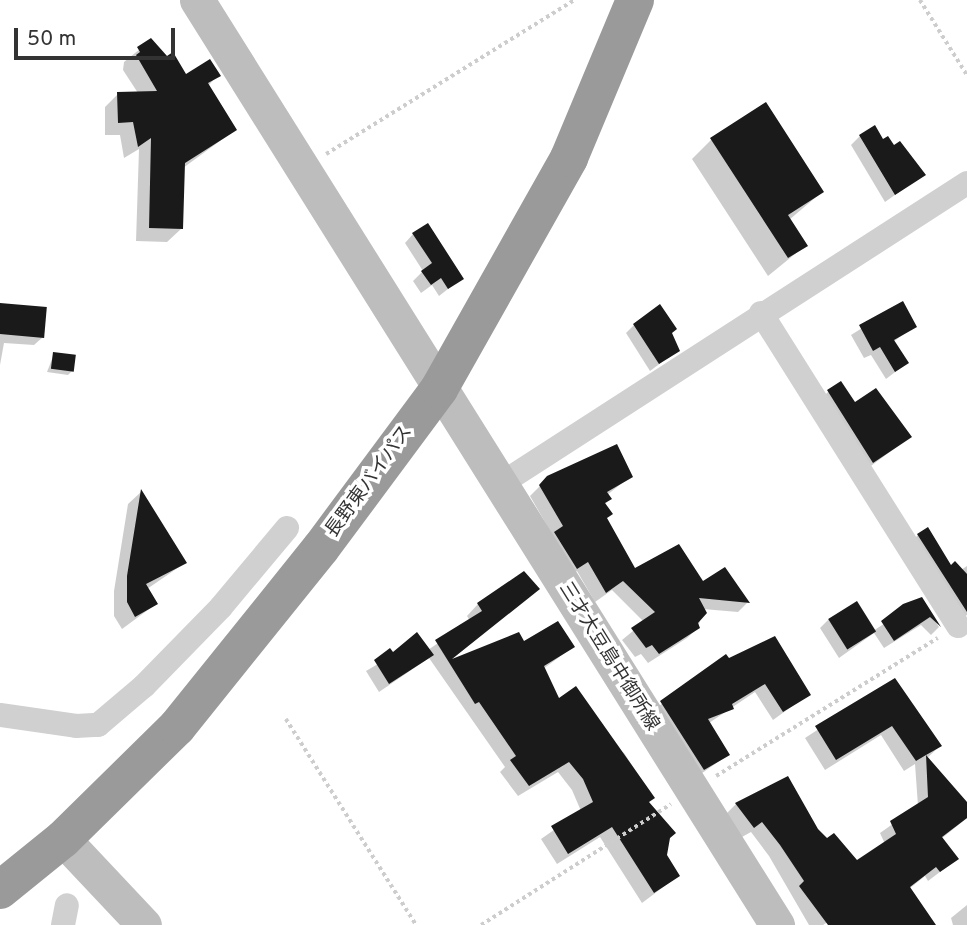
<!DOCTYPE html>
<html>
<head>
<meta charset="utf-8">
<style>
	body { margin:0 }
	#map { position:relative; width:967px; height:925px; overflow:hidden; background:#fff; font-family:Overpass,"Noto Sans JP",sans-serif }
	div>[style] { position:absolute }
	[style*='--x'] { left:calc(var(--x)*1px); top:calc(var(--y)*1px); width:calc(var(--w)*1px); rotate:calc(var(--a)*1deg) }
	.shadow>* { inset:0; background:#0003 }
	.building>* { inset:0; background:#1a1a1a; transform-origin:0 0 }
	.path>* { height:3.5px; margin-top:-1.75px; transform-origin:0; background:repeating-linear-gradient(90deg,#cdcdcd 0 3.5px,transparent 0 7px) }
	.street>* { height:24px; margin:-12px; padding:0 12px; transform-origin:12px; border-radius:12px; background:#d0d0d0 }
	.secondary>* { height:35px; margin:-17.5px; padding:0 17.5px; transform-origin:17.5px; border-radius:17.5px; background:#bdbdbd }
	.highway>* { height:38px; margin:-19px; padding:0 19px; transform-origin:19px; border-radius:19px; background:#9a9a9a }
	span { translate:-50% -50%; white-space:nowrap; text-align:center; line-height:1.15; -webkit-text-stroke:7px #fff; paint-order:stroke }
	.street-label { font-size:19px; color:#333 }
	.scale { position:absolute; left:14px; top:28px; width:161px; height:32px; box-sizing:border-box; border:4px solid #333; border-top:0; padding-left:9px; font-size:21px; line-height:24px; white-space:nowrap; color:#333; -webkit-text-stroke:5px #fff; paint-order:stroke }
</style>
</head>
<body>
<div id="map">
	<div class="shadow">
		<i style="clip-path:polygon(151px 40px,186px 76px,218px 75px,208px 86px,235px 130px,183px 168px,181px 229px,167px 242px,136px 241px,139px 149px,124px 158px,120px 135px,105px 135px,105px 107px,118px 94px,138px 93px,123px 70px,124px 62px)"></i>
		<i style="clip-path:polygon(765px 105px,822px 192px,789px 220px,806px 245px,768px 276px,692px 159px,711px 140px)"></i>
		<i style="clip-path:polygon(860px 136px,893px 148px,923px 175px,885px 202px,851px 145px)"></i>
		<i style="clip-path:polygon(413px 234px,462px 278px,439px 296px,432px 285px,421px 293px,413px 281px,423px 271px,405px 243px)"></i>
		<i style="clip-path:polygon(902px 303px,915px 326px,893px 342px,907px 363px,886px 379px,871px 355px,864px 358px,851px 335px)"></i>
		<i style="clip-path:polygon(0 305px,43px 337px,34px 345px,4px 343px,0 365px)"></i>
		<i style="clip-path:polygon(634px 325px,670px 333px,678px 350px,650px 371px,626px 333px)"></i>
		<i style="clip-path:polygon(54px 354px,72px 371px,68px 375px,47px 372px)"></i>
		<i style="clip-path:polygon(828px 392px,854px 405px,910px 437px,860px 474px,816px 404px)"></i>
		<i style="clip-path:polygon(631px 476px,607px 495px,610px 499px,604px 505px,605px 518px,634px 570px,702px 584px,747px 603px,738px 612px,703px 609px,698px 628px,687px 638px,648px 663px,641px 654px,635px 657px,622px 640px,644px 622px,612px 590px,595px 602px,577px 571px,567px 578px,553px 536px,530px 496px,548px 478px)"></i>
		<i style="clip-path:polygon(141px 492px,185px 563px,147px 589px,156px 604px,122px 629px,114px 616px,114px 591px,128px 504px)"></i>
		<i style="clip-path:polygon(918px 535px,951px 567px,961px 570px,967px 566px,967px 615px,953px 624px,905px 548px)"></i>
		<i style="clip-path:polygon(537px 589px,451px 660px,524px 644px,573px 647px,543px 669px,558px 700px,624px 753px,653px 797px,647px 803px,668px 838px,665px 856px,678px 876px,642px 903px,600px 837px,557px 864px,541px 839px,581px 811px,572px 790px,558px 772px,518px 796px,500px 772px,505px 767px,429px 658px,379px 692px,366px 671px,393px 655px,428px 650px,470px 621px,467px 616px,478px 604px)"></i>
		<i style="clip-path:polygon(922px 599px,939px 627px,931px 635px,921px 625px,884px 648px,874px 633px,839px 658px,820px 628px,829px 619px,873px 631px)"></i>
		<i style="clip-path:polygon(726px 657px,809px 694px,773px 720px,755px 692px,709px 723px,728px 755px,695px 778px,652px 711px)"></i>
		<i style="clip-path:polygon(894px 680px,940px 746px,926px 759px,967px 805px,967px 818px,941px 839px,957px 859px,928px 881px,925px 876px,909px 889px,934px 925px,854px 925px,846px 911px,823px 925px,809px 925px,769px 856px,751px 832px,742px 837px,725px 815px,736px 804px,817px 830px,856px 862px,885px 844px,880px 833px,918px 806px,915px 764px,904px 771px,881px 735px,825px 770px,805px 738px)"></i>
		<i style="clip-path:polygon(967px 905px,967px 925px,953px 925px,951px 918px)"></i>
	</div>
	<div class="building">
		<i style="clip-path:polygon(151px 38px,167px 56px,173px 52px,186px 74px,210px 59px,221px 76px,208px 83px,237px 130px,185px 163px,183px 229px,149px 228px,151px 138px,138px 147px,133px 122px,118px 123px,117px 92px,157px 91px,136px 55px,140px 52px,137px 47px)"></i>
		<i style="clip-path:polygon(766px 102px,824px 192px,788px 215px,808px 246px,788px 258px,710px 138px)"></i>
		<i style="clip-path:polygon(875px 125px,883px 139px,888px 136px,894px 145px,900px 141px,926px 175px,895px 195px,859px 135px)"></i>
		<i style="clip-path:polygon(428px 223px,464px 279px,448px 289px,441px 278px,431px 285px,421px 271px,432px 263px,412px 233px)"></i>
		<i style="clip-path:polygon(903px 301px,917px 327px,894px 340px,909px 363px,895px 372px,880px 347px,873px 351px,859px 325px)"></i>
		<i style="left:0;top:303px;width:47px;height:31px;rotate:5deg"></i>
		<i style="clip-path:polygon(660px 304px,677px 329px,672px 333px,680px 351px,659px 364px,633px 324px)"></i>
		<i style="left:53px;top:352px;width:23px;height:17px;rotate:7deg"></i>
		<i style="clip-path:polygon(841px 381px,855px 402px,876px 388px,912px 437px,873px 463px,827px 390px)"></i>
		<i style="clip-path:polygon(617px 444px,633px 477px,607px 492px,612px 499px,605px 503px,613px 514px,607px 518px,635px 568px,679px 544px,703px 581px,725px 567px,750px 603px,699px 598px,707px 613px,698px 623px,700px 628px,659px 654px,652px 645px,646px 648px,631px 628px,655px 612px,623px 581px,606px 593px,588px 562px,577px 569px,554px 532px,563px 526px,539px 485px,547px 476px)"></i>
		<i style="clip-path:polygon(141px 489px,187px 563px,146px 584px,158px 604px,135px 617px,127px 602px,127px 576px)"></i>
		<i style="clip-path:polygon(928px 527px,951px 565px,955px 561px,967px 574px,967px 612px,917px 534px)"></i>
		<i style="clip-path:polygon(524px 571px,540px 589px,452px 659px,519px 632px,524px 641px,558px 621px,575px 647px,544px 666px,559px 698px,576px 686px,655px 798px,649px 802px,676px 833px,670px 838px,667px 855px,680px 876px,654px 893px,612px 827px,568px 854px,551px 826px,593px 802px,583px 779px,569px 762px,529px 786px,510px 760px,516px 756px,479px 702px,475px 704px,435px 640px,482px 611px,477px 603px)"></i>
		<i style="clip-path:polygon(922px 597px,941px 627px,930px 617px,894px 641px,881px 621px,903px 604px)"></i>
		<i style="left:857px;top:601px;width:36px;height:34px;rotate:58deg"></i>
		<i style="clip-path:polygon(417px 632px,434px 655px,389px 684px,374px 660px,390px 648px,393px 652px)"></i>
		<i style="clip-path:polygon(775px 636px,811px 695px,783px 712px,765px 684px,732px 704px,734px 709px,708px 719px,730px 755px,704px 770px,660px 701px,726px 654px,729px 658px)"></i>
		<i style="clip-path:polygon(895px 678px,942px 746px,926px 755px,967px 802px,967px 818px,942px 837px,959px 859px,940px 872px,936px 867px,910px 887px,936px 925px,828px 925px,799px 886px,804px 881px,780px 845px,762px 822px,754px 828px,735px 803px,788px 776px,818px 829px,827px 838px,834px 833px,857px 860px,896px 834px,890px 821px,928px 797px,926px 755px,916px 761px,892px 726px,836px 760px,815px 726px)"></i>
	</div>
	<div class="path">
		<i style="--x:920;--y:0;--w:89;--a:57.9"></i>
		<i style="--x:326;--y:154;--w:292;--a:-31.8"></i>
		<i style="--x:286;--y:719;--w:244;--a:57.7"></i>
		<i style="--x:716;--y:776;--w:261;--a:-31.9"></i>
		<i style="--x:481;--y:925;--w:225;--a:-32.5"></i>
	</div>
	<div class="street">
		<i style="--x:761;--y:313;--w:370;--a:57.8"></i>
		<i style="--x:499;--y:485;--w:557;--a:-32.83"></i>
		<i style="--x:0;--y:715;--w:77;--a:8.2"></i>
		<i style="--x:76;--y:726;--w:22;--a:-3"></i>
		<i style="--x:98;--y:725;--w:60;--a:-40.3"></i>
		<i style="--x:144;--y:686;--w:110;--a:-45.7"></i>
		<i style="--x:221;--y:607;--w:103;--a:-50.1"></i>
		<i style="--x:63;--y:925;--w:20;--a:-79"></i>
	</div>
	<div class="secondary">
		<i style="--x:197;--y:0;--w:1092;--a:57.91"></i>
		<i style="--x:63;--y:839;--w:118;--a:46.7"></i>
	</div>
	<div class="highway">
		<i style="--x:0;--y:890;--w:81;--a:-39"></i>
		<i style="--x:63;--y:839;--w:160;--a:-44.5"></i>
		<i style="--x:177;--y:727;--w:230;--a:-51.2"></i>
		<i style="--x:321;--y:548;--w:198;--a:-53.4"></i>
		<i style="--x:439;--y:389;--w:265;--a:-60.6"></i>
		<i style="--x:569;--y:158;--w:171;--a:-67.3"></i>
	</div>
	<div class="street-label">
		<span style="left:370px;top:482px;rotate:-54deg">長野東バイパス</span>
		<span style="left:608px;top:657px;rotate:58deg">三才大豆島中御所線</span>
	</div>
	<div class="scale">50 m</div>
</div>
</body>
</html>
